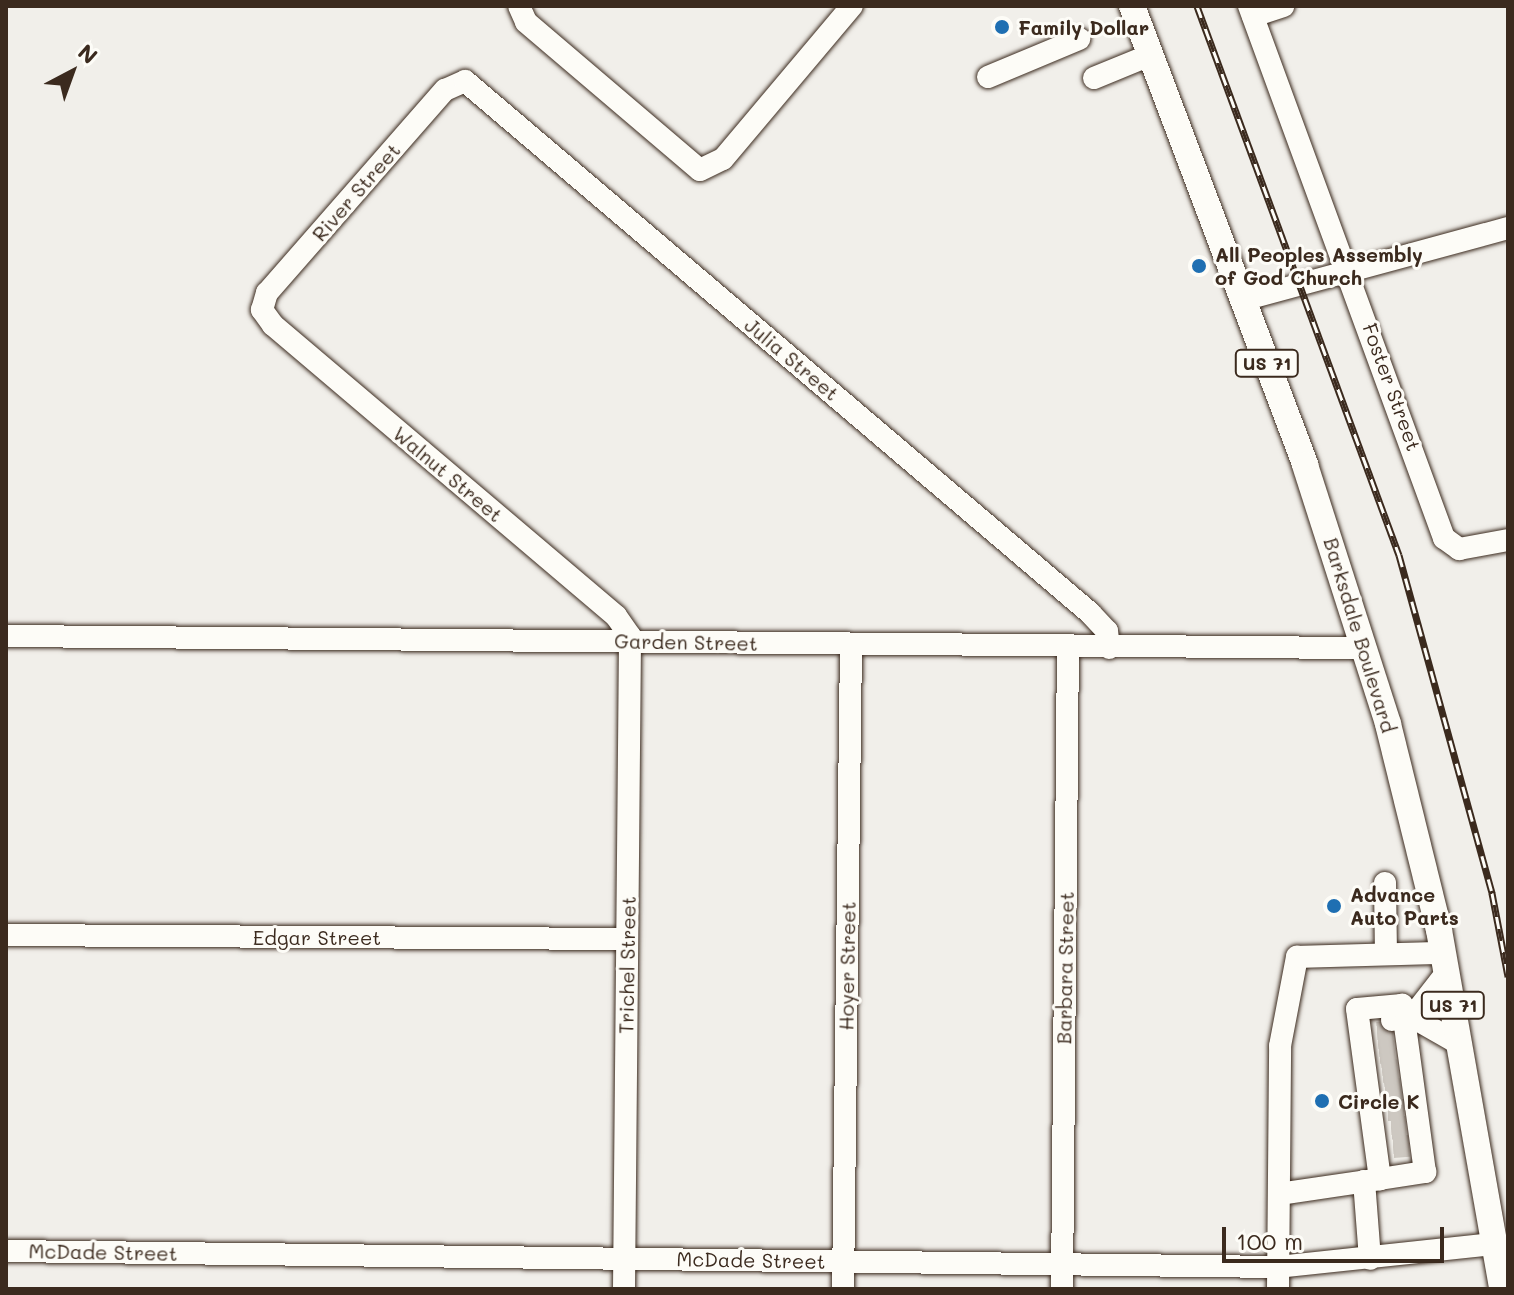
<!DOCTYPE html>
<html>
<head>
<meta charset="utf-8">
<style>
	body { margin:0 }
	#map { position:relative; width:1514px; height:1295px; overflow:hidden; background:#f1efea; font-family:Mali,sans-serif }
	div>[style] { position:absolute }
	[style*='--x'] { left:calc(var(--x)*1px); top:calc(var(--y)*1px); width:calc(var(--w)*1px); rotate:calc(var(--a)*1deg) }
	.minor-tunnel>* { height:22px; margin-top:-11px; transform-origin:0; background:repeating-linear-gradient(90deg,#cdc8c1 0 22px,transparent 0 33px) }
	.roads { filter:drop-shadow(0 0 2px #3b2a1e) drop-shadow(0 0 2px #3b2a1e) }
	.minor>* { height:22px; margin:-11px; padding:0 11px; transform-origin:11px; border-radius:11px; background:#fdfcf7 }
	.major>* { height:26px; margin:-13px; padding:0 13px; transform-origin:13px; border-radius:13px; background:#fdfcf7 }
	.rail>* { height:7px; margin-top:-3.5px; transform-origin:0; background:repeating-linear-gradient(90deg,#fdfcf7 0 12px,#3b2a1e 0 24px); box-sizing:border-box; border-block:2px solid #3b2a1e }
	.dots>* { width:22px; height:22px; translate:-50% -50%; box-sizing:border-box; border:4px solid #fdfcf7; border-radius:50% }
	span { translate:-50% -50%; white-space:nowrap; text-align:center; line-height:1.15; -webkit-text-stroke:6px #fdfcf7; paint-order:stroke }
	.shield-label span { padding:2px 6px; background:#fdfcf7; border:2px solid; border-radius:6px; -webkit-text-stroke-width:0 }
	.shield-label { font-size:18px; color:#3b2a1e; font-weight:700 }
	.poi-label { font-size:20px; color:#3b2a1e; font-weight:700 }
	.left { translate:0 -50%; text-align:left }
	.street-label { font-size:20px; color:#3b2a1e }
	.frame { position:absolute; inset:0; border:8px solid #3b2a1e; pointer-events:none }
	.north { position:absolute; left:32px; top:32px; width:80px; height:80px; -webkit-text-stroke:6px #fdfcf7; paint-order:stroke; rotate:41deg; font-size:22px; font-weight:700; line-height:32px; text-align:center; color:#3b2a1e }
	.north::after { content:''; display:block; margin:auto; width:28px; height:36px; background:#3b2a1e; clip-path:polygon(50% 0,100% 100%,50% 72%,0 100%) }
	.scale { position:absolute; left:1222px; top:1227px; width:222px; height:36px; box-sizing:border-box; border:4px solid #3b2a1e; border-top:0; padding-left:10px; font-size:24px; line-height:28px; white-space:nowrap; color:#3b2a1e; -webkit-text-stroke:6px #fdfcf7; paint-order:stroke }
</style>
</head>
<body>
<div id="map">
	<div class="minor-tunnel">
		<i style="--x:1377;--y:1033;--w:16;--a:-4"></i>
		<i style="--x:1379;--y:1053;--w:16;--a:-7"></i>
		<i style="--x:1382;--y:1072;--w:16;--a:-7"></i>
		<i style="--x:1385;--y:1091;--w:16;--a:-7"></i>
		<i style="--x:1388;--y:1110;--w:16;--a:0"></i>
		<i style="--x:1391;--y:1128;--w:15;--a:-4"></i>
		<i style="--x:1393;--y:1147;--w:16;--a:-4"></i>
	</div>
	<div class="roads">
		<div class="minor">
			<i style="--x:519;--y:6;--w:17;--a:66"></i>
			<i style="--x:526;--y:22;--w:228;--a:40.4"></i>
			<i style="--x:700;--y:170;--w:25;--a:-26"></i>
			<i style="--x:723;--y:159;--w:200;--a:-49.9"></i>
			<i style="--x:1249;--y:6;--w:567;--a:69.87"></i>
			<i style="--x:1444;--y:538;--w:19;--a:36"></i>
			<i style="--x:1459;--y:549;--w:50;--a:-10.4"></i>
			<i style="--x:1253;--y:16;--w:32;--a:-18"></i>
			<i style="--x:988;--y:77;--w:99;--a:-22.7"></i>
			<i style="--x:1094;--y:78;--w:61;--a:-22.3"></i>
			<i style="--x:1243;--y:300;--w:275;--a:-15.2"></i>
			<i style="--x:6;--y:636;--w:1359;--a:0.51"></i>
			<i style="--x:1385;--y:883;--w:71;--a:89.2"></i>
			<i style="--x:6;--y:935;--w:621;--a:0.37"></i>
			<i style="--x:1412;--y:1017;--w:57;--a:-52.1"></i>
			<i style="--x:1392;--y:1020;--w:20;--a:-9"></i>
			<i style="--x:1412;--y:1017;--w:56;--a:29.7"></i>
			<i style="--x:1364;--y:1181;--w:78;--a:85.6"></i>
			<i style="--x:1279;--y:1194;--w:102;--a:-8.4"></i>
			<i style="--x:1380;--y:1179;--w:46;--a:-8.8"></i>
			<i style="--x:1425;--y:1172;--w:169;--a:-97.8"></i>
			<i style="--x:1402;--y:1005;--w:45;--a:174.9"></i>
			<i style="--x:1357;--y:1009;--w:172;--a:82.3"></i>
			<i style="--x:6;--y:1251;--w:1272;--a:0.72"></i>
			<i style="--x:1278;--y:1267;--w:217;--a:-6.1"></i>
			<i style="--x:624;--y:1289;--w:653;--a:-89.47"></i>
			<i style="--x:630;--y:636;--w:24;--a:-125"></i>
			<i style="--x:616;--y:616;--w:450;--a:-139.7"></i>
			<i style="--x:273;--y:325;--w:19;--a:-126"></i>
			<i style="--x:262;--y:310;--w:18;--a:-74"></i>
			<i style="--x:267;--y:293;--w:270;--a:-48.8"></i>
			<i style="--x:445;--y:90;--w:22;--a:-24"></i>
			<i style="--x:465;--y:81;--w:821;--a:40.4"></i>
			<i style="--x:1090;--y:613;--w:25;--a:47"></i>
			<i style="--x:1107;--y:631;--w:17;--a:83"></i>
			<i style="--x:843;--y:1289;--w:645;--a:-89.29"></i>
			<i style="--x:1062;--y:1289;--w:643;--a:-89.47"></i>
			<i style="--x:1278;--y:1289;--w:243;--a:-89.5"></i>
			<i style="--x:1280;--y:1046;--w:91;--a:-79.2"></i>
			<i style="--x:1297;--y:957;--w:146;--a:-1.6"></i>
		</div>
		<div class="major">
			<i style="--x:1132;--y:6;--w:491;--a:69.3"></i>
			<i style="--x:1305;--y:465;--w:272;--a:72.2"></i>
			<i style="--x:1388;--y:724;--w:212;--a:76.1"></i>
			<i style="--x:1439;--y:930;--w:364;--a:80"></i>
		</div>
	</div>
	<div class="rail">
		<i style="--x:1197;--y:6;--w:585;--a:69.8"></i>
		<i style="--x:1399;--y:555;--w:351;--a:74.6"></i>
		<i style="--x:1492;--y:893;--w:85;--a:79.1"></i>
	</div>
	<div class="dots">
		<i style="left:1002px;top:27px;background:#1f6fb2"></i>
		<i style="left:1199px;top:266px;background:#1f6fb2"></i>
		<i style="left:1334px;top:906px;background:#1f6fb2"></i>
		<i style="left:1322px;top:1101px;background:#1f6fb2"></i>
	</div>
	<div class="shield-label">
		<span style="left:1267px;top:363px">US 71</span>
		<span style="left:1453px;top:1005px">US 71</span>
	</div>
	<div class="poi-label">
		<span class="left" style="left:1018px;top:27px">Family Dollar</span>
		<span class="left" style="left:1215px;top:266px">All Peoples Assembly<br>of God Church</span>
		<span class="left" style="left:1350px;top:906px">Advance<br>Auto Parts</span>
		<span class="left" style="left:1338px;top:1101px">Circle K</span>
	</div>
	<div class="street-label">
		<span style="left:356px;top:192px;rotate:-49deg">River Street</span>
		<span style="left:792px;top:359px;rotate:40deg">Julia Street</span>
		<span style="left:1392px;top:387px;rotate:70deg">Foster Street</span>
		<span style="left:448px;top:474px;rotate:40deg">Walnut Street</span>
		<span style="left:1360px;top:635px;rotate:73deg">Barksdale Boulevard</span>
		<span style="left:686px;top:642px;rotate:1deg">Garden Street</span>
		<span style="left:317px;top:937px">Edgar Street</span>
		<span style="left:627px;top:965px;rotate:-89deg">Trichel Street</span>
		<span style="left:847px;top:966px;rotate:-89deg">Hoyer Street</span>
		<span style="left:1065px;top:968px;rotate:-89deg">Barbara Street</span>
		<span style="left:103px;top:1252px;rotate:1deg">McDade Street</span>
		<span style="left:751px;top:1260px;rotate:1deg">McDade Street</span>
	</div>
	<div class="frame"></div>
	<div class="north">N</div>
	<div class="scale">100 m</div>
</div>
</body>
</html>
